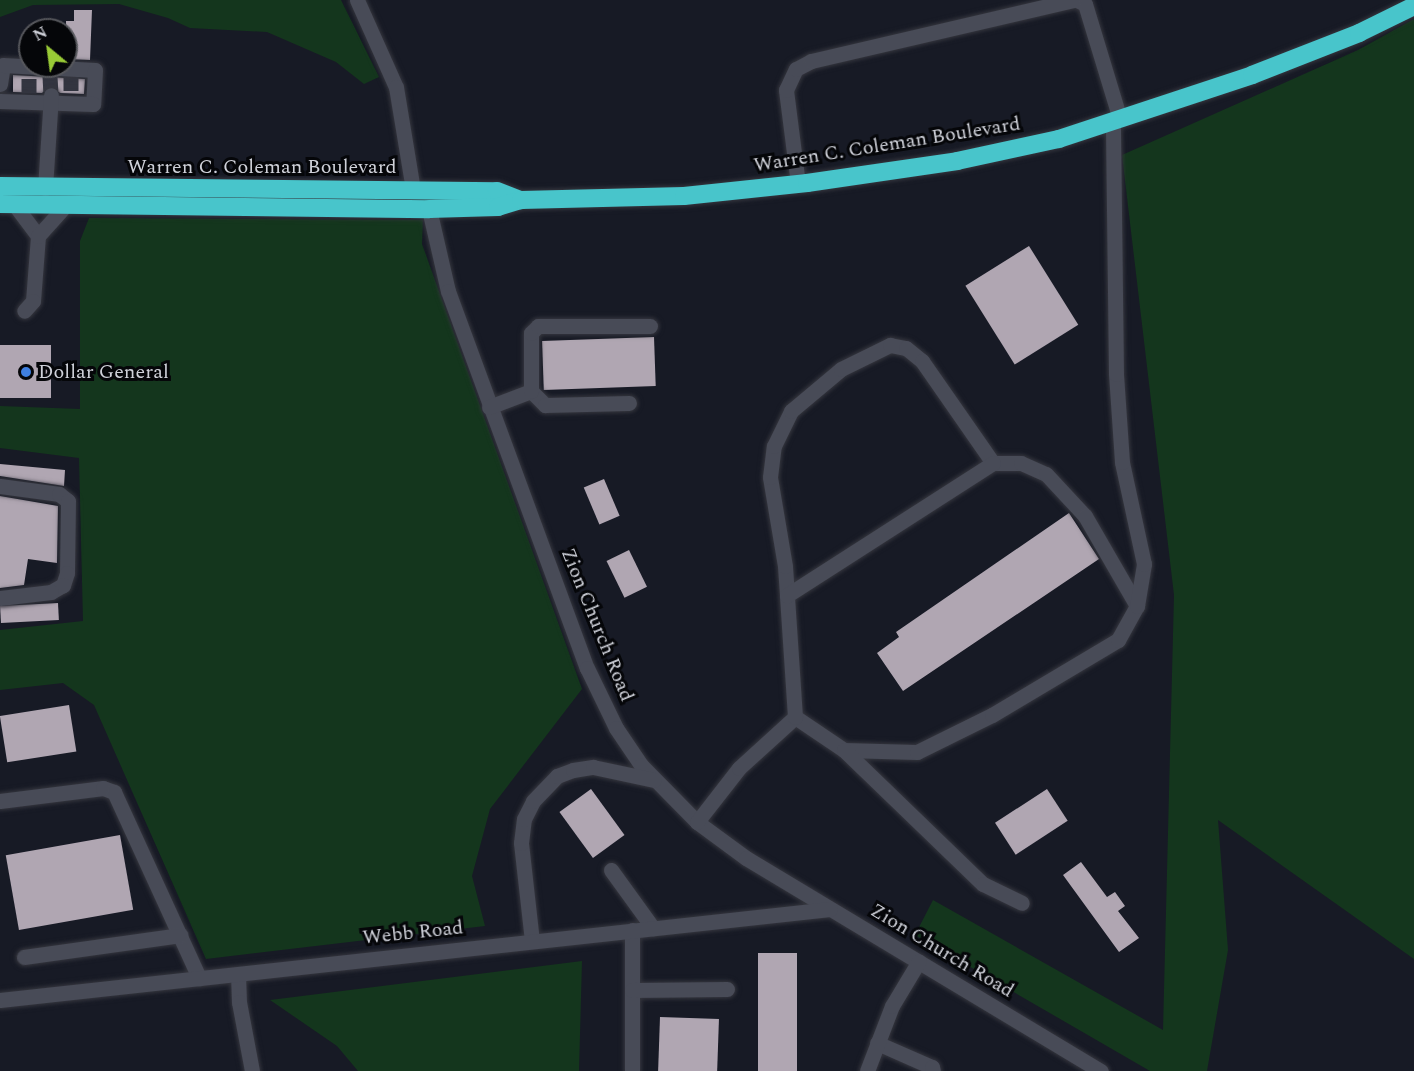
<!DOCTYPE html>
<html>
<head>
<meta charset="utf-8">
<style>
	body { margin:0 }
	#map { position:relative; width:1414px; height:1071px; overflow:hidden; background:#171a25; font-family:Spectral,serif }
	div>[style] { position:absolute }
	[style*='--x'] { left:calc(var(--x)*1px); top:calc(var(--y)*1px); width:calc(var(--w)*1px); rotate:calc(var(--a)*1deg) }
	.green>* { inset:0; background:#14361d }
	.building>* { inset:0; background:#b0a6b2; transform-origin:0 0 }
	.minor-tunnel>* { height:15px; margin-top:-7.5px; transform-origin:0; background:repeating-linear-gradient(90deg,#333540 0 15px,transparent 0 23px) }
	.roads { filter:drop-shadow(0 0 2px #35363e) drop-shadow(0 0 2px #35363e) }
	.minor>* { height:15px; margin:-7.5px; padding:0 7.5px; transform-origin:7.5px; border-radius:7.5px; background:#484b57 }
	.highway>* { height:18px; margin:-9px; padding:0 9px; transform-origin:9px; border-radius:9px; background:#48c5cb }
	.dots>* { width:16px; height:16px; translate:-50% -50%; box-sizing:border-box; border:3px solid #050609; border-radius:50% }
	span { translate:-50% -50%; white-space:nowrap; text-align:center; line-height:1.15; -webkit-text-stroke:6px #050609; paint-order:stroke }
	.street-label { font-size:20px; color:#cfd1d9 }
	.poi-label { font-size:20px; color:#cfd1d9 }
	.left { translate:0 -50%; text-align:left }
	.north { position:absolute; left:18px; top:18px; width:60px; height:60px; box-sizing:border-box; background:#050609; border:2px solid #56575c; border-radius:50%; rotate:331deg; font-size:16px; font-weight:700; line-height:24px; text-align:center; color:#cfd1d9 }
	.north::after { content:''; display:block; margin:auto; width:21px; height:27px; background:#99cb36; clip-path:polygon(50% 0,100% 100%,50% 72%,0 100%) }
</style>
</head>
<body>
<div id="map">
	<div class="green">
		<i style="clip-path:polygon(0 0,341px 0,379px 77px,364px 84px,336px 62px,267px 32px,190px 28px,168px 18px,119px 4px,33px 5px,0 17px)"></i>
		<i style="clip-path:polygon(1414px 19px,1414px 959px,1218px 820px,1228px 950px,1207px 1071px,1150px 1071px,915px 935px,933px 900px,1163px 1030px,1174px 595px,1122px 155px,1358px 50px)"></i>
		<i style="clip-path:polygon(89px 218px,423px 220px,422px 244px,582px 689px,490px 809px,472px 876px,485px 926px,206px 959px,94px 705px,63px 683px,0 690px,0 630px,83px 621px,79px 458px,0 448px,0 406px,80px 409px,80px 241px)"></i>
		<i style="clip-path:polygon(582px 961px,579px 1071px,358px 1071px,337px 1046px,270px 1000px)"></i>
	</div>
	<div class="building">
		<i style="clip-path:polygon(74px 10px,92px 10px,90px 60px,66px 59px,66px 21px,74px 21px)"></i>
		<i style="clip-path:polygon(13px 75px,85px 79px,84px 94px,60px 93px,51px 85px,42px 93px,13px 92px)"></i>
		<i style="left:1029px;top:246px;width:93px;height:75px;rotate:58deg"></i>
		<i style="left:654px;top:337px;width:49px;height:112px;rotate:88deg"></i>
		<i style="left:51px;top:345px;width:53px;height:51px;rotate:90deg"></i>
		<i style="clip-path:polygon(0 464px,65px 470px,64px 486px,0 476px)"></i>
		<i style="left:604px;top:479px;width:40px;height:22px;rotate:67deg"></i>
		<i style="clip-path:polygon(0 496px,58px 506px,57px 563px,28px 559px,24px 585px,0 588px)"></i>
		<i style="clip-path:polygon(1069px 513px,1099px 559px,903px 691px,877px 653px,899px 637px,896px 632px)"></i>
		<i style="left:629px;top:550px;width:41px;height:25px;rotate:64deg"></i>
		<i style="left:58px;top:603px;width:17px;height:58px;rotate:87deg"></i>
		<i style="left:69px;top:705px;width:47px;height:70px;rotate:81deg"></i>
		<i style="left:591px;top:789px;width:57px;height:39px;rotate:54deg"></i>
		<i style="left:1047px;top:789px;width:38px;height:62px;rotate:57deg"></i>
		<i style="left:120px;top:835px;width:76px;height:116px;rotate:80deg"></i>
		<i style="clip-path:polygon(1081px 862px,1107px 897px,1115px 892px,1125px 906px,1118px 911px,1139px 938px,1119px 952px,1063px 875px)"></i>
		<i style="left:758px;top:953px;width:39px;height:118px"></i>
		<i style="left:660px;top:1017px;width:59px;height:54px;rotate:2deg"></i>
	</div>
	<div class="minor-tunnel">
		<i style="--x:50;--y:76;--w:17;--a:87"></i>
		<i style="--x:71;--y:76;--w:18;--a:90"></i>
		<i style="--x:29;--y:93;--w:18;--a:-90"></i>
	</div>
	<div class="roads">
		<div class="minor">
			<i style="--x:357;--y:0;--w:95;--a:65.9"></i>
			<i style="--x:396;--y:87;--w:104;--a:80.6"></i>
			<i style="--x:1077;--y:0;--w:9;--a:27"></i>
			<i style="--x:1085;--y:4;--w:120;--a:73.1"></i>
			<i style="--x:0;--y:84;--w:19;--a:-81"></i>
			<i style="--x:3;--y:65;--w:92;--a:3.1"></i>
			<i style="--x:95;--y:70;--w:34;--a:93"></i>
			<i style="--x:93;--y:104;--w:93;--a:-178.2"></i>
			<i style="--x:798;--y:184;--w:95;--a:-97.3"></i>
			<i style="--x:786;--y:90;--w:23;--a:-65"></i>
			<i style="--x:796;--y:69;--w:17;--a:-28"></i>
			<i style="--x:811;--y:61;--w:269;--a:-13.1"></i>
			<i style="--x:45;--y:188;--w:93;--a:-86.3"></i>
			<i style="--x:14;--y:204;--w:40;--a:53"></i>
			<i style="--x:38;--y:236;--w:65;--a:94.4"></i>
			<i style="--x:33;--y:301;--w:13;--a:132"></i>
			<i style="--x:429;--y:209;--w:84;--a:77"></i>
			<i style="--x:448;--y:291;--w:402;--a:69.8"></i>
			<i style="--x:587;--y:668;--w:67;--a:64.2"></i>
			<i style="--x:616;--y:728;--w:45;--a:56"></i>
			<i style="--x:641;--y:765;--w:80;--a:45.5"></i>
			<i style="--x:697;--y:822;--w:61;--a:36.3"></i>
			<i style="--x:746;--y:858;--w:414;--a:31"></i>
			<i style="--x:38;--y:236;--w:42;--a:-47.9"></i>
			<i style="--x:531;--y:391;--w:20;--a:45"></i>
			<i style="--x:545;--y:405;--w:84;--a:-1.4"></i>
			<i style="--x:489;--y:407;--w:45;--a:-20.9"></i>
			<i style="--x:531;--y:391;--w:58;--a:-90"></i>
			<i style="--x:531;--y:333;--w:10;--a:-45"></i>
			<i style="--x:538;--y:326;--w:112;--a:0"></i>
			<i style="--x:993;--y:463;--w:28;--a:0"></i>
			<i style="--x:1021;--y:463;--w:27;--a:24"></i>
			<i style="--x:1046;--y:474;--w:57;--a:47.1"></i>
			<i style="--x:1085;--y:516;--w:104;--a:60"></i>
			<i style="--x:0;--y:486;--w:60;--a:7.7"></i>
			<i style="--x:59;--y:494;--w:11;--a:38"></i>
			<i style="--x:68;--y:501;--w:72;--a:90.8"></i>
			<i style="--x:67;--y:573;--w:13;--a:108"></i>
			<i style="--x:63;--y:585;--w:14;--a:150"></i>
			<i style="--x:51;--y:592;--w:51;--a:173.3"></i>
			<i style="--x:795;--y:717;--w:59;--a:34"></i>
			<i style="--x:844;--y:750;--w:73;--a:1.6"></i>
			<i style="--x:917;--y:752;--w:84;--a:-26.3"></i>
			<i style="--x:992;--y:715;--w:147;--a:-30.8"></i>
			<i style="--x:1118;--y:640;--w:39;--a:-61"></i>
			<i style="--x:1137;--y:606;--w:43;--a:-80.5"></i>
			<i style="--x:1144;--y:564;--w:104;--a:-102.2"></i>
			<i style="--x:1122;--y:462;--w:88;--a:-93.9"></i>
			<i style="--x:1116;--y:374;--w:252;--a:-90.7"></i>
			<i style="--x:844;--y:750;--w:193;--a:44"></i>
			<i style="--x:983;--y:884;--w:43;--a:26"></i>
			<i style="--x:0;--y:801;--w:104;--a:-7.2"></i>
			<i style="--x:103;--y:788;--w:12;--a:20"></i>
			<i style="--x:114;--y:792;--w:205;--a:65.4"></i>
			<i style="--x:697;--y:822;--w:68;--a:-52.1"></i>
			<i style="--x:739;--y:768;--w:76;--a:-42.3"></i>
			<i style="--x:795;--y:717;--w:122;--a:-93.8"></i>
			<i style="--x:787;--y:595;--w:29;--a:-94"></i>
			<i style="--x:785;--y:566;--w:90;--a:-99.6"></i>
			<i style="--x:770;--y:477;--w:31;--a:-83"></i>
			<i style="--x:774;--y:446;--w:39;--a:-64"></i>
			<i style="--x:791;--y:411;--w:65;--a:-40"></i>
			<i style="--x:841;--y:369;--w:55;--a:-26.1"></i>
			<i style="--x:890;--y:345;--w:16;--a:11"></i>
			<i style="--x:906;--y:348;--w:21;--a:39"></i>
			<i style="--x:922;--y:361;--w:124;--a:55.2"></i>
			<i style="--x:993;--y:463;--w:245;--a:147.3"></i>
			<i style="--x:611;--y:870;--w:72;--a:54.1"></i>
			<i style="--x:632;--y:930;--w:141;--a:90"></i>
			<i style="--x:532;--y:941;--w:99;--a:-96.4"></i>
			<i style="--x:521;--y:843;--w:24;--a:-83"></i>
			<i style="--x:524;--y:819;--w:20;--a:-63"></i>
			<i style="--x:533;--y:801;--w:35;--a:-46"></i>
			<i style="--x:557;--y:776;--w:17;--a:-21"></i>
			<i style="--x:573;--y:770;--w:20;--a:-9"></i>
			<i style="--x:593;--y:767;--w:62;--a:12"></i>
			<i style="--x:24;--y:957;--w:158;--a:-8"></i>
			<i style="--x:238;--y:974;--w:28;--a:88"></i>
			<i style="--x:239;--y:1002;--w:70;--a:79.3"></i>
			<i style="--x:632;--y:990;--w:95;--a:-0.6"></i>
			<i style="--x:0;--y:1000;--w:835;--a:-6.26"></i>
			<i style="--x:877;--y:1043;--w:60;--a:23.6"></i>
			<i style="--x:932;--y:1067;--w:4;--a:76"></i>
			<i style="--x:867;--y:1071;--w:70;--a:-69"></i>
			<i style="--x:892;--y:1006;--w:52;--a:-59"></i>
		</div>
		<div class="highway">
			<i style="--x:0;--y:186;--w:497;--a:0.6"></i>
			<i style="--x:497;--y:191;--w:26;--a:21"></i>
			<i style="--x:0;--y:204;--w:429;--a:0.7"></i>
			<i style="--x:429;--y:209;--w:69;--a:-1.7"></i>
			<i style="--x:498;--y:207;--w:24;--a:-17"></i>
			<i style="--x:521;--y:200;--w:163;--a:-1.4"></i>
			<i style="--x:684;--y:196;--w:124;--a:-6"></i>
			<i style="--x:807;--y:183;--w:152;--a:-8.3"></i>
			<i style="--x:957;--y:161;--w:104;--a:-12.2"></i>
			<i style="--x:1059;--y:139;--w:203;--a:-18.3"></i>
			<i style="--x:1252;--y:75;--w:115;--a:-21.4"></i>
			<i style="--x:1359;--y:33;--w:61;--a:-26.1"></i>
		</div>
	</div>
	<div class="dots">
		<i style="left:26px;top:372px;background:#3f7fe0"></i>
	</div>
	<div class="street-label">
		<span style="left:887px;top:145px;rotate:-9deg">Warren C. Coleman Boulevard</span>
		<span style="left:262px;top:167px">Warren C. Coleman Boulevard</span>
		<span style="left:597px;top:625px;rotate:68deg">Zion Church Road</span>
		<span style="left:413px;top:933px;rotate:-6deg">Webb Road</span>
		<span style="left:942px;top:951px;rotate:31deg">Zion Church Road</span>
	</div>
	<div class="poi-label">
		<span class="left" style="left:38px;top:372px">Dollar General</span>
	</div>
	<div class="north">N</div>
</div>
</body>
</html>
